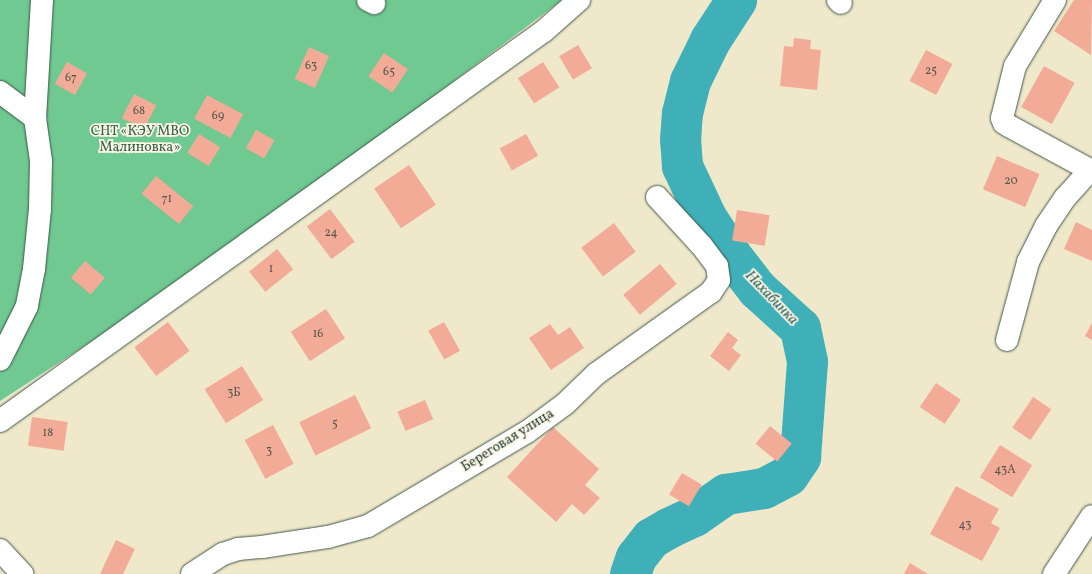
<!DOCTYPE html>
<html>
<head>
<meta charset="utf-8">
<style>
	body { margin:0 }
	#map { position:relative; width:1092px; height:574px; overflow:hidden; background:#efe8ca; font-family:Vollkorn,serif }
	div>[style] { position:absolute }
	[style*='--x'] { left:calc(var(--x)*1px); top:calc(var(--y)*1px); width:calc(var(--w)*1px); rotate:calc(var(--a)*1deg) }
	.green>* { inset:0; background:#70c990 }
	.river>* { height:41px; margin:-20.5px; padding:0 20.5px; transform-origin:20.5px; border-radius:20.5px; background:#40b0b8 }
	.building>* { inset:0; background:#f2ab97; transform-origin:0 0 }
	.roads { filter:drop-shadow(0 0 1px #3e574a) drop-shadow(0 0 1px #3e574a) }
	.minor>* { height:22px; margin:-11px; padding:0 11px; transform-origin:11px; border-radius:11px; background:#fff }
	span { translate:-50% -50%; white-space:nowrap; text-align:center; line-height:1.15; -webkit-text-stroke:3.5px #fcf5e5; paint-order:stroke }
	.number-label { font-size:12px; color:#54584d }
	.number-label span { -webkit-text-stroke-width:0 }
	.park-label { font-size:14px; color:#33604b }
	.street-label { font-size:14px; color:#1f3d34 }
	.water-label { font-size:15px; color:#29605c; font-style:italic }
</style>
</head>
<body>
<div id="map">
	<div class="green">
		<i style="clip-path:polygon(0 0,562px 0,247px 236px,155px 300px,0 401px)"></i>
	</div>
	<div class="river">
		<i style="--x:630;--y:574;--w:18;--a:-71"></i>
		<i style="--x:636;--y:557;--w:24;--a:-52"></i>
		<i style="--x:651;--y:538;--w:20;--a:-30"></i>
		<i style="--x:668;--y:528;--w:29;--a:-25"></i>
		<i style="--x:694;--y:516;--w:39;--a:-35"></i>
		<i style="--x:726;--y:494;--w:38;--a:-9"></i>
		<i style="--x:764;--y:488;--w:27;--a:-28"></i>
		<i style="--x:788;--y:475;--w:22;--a:-56"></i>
		<i style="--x:800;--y:457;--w:96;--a:-85.8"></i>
		<i style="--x:807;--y:361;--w:34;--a:-102"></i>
		<i style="--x:800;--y:328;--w:58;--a:-137.8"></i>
		<i style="--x:757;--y:289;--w:44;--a:-127.6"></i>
		<i style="--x:730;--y:254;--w:44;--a:-123"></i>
		<i style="--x:706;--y:217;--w:56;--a:-115.2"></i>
		<i style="--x:682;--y:166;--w:26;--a:-94"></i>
		<i style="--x:680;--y:140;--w:27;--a:-86"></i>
		<i style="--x:682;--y:113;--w:33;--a:-76"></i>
		<i style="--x:690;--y:81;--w:46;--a:-64"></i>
		<i style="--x:710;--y:40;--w:48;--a:-57"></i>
	</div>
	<div class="building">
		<i style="clip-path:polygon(1074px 0,1092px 0,1091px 55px,1054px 31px)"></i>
		<i style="clip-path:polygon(794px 38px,811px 40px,810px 49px,821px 50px,817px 90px,780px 86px,784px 46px,793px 47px)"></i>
		<i style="left:578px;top:45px;width:27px;height:22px;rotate:59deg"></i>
		<i style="left:309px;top:47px;width:22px;height:35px;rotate:24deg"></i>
		<i style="left:926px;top:50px;width:30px;height:35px;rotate:28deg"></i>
		<i style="left:384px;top:53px;width:29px;height:28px;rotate:34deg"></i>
		<i style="left:67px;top:62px;width:23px;height:25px;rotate:29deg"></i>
		<i style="left:543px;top:62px;width:30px;height:30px;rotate:57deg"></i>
		<i style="left:1044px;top:66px;width:35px;height:47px;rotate:29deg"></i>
		<i style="left:134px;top:94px;width:25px;height:27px;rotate:27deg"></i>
		<i style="left:207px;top:95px;width:41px;height:27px;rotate:28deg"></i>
		<i style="left:256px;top:130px;width:21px;height:21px;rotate:29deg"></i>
		<i style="left:199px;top:134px;width:25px;height:22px;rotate:32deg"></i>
		<i style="left:526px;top:134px;width:25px;height:30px;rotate:61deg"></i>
		<i style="left:997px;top:156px;width:46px;height:36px;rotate:23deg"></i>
		<i style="left:409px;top:165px;width:48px;height:42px;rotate:56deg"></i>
		<i style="left:156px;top:176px;width:48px;height:23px;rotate:39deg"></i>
		<i style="left:330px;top:209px;width:41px;height:29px;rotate:53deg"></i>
		<i style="left:737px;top:210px;width:33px;height:31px;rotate:9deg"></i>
		<i style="clip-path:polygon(1076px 222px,1092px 230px,1092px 261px,1064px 249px)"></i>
		<i style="left:614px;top:223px;width:36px;height:41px;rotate:53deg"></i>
		<i style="left:277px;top:249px;width:26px;height:36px;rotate:51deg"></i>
		<i style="left:85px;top:261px;width:26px;height:22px;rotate:40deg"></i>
		<i style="left:660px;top:264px;width:26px;height:48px;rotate:50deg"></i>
		<i style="left:326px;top:309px;width:35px;height:42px;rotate:57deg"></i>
		<i style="left:168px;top:322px;width:36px;height:42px;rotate:53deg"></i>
		<i style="left:444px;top:322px;width:33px;height:18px;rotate:61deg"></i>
		<i style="clip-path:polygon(1092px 323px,1092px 340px,1085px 336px)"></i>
		<i style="clip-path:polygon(550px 324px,558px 335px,570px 327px,584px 348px,551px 370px,529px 338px)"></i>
		<i style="clip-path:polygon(728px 332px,738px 340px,732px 348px,741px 355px,729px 371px,710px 356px)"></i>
		<i style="left:242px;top:366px;width:40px;height:44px;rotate:58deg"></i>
		<i style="left:936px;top:383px;width:30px;height:29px;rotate:34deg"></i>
		<i style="left:355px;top:395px;width:37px;height:62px;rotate:64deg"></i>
		<i style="left:1033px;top:397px;width:22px;height:37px;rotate:34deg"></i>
		<i style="left:425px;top:400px;width:21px;height:30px;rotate:67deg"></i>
		<i style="left:32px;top:417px;width:36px;height:29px;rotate:8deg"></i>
		<i style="left:273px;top:425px;width:44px;height:32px;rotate:62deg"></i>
		<i style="left:770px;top:426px;width:28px;height:23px;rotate:39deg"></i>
		<i style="clip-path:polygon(553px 427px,599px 469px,585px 485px,600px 498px,584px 515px,572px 504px,556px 522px,507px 477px)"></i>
		<i style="left:1000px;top:445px;width:38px;height:38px;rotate:32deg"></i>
		<i style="left:682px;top:473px;width:23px;height:25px;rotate:31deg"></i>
		<i style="clip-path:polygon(956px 486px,999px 509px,991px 523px,1000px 528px,982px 561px,930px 534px)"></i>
		<i style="clip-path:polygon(116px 540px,135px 549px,123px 574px,100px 574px)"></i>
		<i style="clip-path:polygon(910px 563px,928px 574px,904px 574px)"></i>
	</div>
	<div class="roads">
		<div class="minor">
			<i style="--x:368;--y:0;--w:7;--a:27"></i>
			<i style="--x:838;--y:0;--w:4;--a:45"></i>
			<i style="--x:1055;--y:0;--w:77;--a:121.2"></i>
			<i style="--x:1015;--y:66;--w:54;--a:104"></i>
			<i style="--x:1002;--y:118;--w:5;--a:68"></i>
			<i style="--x:1004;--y:123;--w:6;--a:31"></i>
			<i style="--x:1009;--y:126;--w:94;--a:28.5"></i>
			<i style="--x:0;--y:92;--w:44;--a:36.6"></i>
			<i style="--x:35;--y:118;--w:43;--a:82.1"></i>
			<i style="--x:41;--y:161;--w:48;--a:91.2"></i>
			<i style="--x:40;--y:209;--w:60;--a:95.7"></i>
			<i style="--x:34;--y:269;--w:38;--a:101"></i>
			<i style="--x:27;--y:306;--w:60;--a:116.6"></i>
			<i style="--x:35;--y:118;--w:118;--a:-86.6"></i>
			<i style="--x:1007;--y:340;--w:81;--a:-74.9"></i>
			<i style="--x:1028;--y:262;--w:40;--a:-63.4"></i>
			<i style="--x:1046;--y:226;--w:34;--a:-56"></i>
			<i style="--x:1065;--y:198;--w:38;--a:-48"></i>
			<i style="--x:0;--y:421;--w:669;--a:-35.64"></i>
			<i style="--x:544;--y:31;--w:47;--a:-41.5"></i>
			<i style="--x:0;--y:550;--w:33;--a:47"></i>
			<i style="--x:192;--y:574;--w:37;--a:-33"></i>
			<i style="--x:223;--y:554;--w:16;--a:-18"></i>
			<i style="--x:238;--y:549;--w:24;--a:-5"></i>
			<i style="--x:262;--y:547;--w:67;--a:-8.6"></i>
			<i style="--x:328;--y:537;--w:41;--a:-15.4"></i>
			<i style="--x:368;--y:526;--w:185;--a:-30.6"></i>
			<i style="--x:527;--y:432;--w:47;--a:-36.4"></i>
			<i style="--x:565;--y:404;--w:43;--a:-44.1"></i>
			<i style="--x:596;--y:374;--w:141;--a:-35.5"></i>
			<i style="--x:711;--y:292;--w:14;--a:-56"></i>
			<i style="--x:719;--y:280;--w:14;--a:-98"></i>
			<i style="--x:717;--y:266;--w:26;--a:-127"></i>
			<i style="--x:701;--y:245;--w:65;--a:-132.5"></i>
			<i style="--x:1054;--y:574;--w:69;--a:-56.8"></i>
		</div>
	</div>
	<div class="number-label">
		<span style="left:311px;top:67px">63</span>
		<span style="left:931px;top:72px">25</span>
		<span style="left:389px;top:73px">65</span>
		<span style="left:71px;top:79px">67</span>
		<span style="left:139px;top:112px">68</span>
		<span style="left:218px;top:117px">69</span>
		<span style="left:1011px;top:182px">20</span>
		<span style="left:167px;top:200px">71</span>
		<span style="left:331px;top:234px">24</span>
		<span style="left:271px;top:270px">1</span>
		<span style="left:318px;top:335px">16</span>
		<span style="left:234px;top:394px">3Б</span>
		<span style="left:335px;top:425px">5</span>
		<span style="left:48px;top:434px">18</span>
		<span style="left:269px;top:452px">3</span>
		<span style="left:1005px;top:471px">43А</span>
		<span style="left:965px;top:526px">43</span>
	</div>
	<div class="park-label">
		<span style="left:140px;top:140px">СНТ «КЭУ МВО<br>Малиновка»</span>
	</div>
	<div class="street-label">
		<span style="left:508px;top:441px;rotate:-32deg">Береговая улица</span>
	</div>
	<div class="water-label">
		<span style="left:771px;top:298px;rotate:46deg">Нахабинка</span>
	</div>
</div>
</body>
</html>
